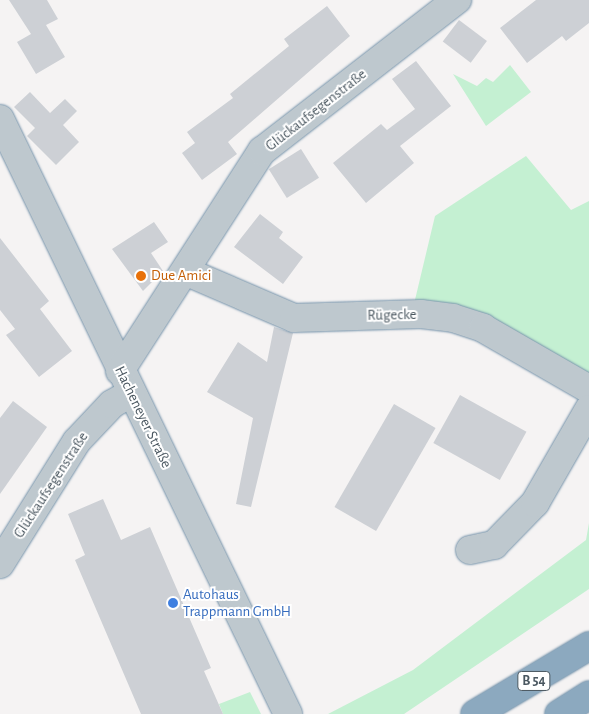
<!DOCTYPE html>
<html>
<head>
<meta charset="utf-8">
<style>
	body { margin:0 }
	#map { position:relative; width:589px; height:714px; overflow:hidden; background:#f5f3f3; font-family:"Alegreya Sans",sans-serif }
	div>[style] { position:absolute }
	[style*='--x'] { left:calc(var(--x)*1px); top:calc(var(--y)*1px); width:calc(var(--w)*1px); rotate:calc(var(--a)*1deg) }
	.green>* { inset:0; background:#c4f0d2 }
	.building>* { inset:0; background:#cdd0d5; transform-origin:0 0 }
	.roads { filter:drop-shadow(0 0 1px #7794ab) drop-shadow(0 0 1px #7794ab) }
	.minor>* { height:28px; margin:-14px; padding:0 14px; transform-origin:14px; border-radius:14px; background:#bec8ce }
	.highway>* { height:28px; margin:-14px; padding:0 14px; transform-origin:14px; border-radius:14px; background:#8ca9bf }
	.dots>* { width:14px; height:14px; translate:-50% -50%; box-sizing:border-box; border:2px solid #fff; border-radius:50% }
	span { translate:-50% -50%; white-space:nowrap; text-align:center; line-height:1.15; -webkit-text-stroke:4px #fff; paint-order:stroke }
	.shield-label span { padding:1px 4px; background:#fff; border:1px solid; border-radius:4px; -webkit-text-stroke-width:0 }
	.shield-label { font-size:14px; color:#4a5760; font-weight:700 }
	.street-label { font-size:15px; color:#4a5760 }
	.food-label { font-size:15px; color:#c56008 }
	.left { translate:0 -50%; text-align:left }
	.shop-label { font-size:15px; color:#366cbe }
</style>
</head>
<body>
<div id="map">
	<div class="green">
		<i style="clip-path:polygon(510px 65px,531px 92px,486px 126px,453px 74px,477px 86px,486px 78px,493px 82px)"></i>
		<i style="clip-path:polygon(526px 156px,571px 210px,589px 201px,589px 403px,414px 304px,435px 216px)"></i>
		<i style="clip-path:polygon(589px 523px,589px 589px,404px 714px,328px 714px,413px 670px,586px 540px)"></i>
		<i style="clip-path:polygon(250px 692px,261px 714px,223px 714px,219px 704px)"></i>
	</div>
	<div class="building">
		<i style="clip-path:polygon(9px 0,47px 0,58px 19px,46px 25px,65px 57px,36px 74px,17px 42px,31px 34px)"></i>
		<i style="clip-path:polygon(536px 0,589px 0,589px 23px,566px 41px,562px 36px,527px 63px,500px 28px)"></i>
		<i style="clip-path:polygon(327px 6px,350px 36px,228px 142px,237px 154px,202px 180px,182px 153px,195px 143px,187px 132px,233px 98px,230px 94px,289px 46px,284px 39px)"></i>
		<i style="left:459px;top:20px;width:35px;height:27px;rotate:37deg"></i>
		<i style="clip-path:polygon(416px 61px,451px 106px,400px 146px,414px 163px,366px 203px,333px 163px,381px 124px,387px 130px,415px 109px,392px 79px)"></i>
		<i style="clip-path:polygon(30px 92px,50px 113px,65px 99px,77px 111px,63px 125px,79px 142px,56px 165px,27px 136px,35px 128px,14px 107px)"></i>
		<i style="left:301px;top:149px;width:34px;height:38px;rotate:58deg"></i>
		<i style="clip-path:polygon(260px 214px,283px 232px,279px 238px,303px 257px,283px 284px,234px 247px)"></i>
		<i style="clip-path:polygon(154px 222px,168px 242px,151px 253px,163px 271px,143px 291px,112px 249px)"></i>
		<i style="clip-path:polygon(0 238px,49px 301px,40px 309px,72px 351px,39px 377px,6px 335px,15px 329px,0 310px)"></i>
		<i style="clip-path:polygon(274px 327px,293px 333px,251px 507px,236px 504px,253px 418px,207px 392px,238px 342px,267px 362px)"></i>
		<i style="left:460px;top:395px;width:76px;height:55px;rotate:29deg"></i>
		<i style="clip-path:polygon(13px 401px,47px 427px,0 494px,0 418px)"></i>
		<i style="left:394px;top:404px;width:48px;height:119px;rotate:30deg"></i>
		<i style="clip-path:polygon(103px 499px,121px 540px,150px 527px,211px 668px,204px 671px,223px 714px,141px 714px,75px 560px,85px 555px,68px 514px)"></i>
	</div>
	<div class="roads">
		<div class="minor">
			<i style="--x:0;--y:119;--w:661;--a:64.17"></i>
			<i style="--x:187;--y:272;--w:116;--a:23.3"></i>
			<i style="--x:294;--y:318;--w:127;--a:-1.8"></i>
			<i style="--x:421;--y:314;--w:32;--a:7"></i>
			<i style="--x:453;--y:318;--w:32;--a:18"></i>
			<i style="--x:483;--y:328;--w:122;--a:29.9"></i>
			<i style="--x:120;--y:371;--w:262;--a:-57.2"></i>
			<i style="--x:262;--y:151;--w:247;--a:-37.8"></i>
			<i style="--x:470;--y:550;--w:25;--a:-12"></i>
			<i style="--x:494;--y:545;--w:59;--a:-45.7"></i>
			<i style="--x:535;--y:503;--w:108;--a:-60.1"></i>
			<i style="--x:0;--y:564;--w:145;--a:-58"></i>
			<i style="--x:77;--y:441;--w:51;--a:-46.6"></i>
			<i style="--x:112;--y:404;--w:22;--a:-30"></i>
		</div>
		<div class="highway">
			<i style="--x:475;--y:714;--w:133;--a:-30.8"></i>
			<i style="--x:559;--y:714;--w:36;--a:-32"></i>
		</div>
	</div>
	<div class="dots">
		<i style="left:141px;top:276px;background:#e8710a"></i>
		<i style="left:173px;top:603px;background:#3f7fe0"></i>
	</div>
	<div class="shield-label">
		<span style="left:534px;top:681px">B 54</span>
	</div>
	<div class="street-label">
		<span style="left:316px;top:110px;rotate:-38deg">Glückaufsegenstraße</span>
		<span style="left:392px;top:315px;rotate:-1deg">Rügecke</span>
		<span style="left:143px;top:417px;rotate:64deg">Hacheneyer Straße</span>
		<span style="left:51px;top:485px;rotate:-57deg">Glückaufsegenstraße</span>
	</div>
	<div class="food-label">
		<span class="left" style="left:151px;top:276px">Due Amici</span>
	</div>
	<div class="shop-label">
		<span class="left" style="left:183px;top:603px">Autohaus<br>Trappmann GmbH</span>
	</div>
</div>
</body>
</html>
